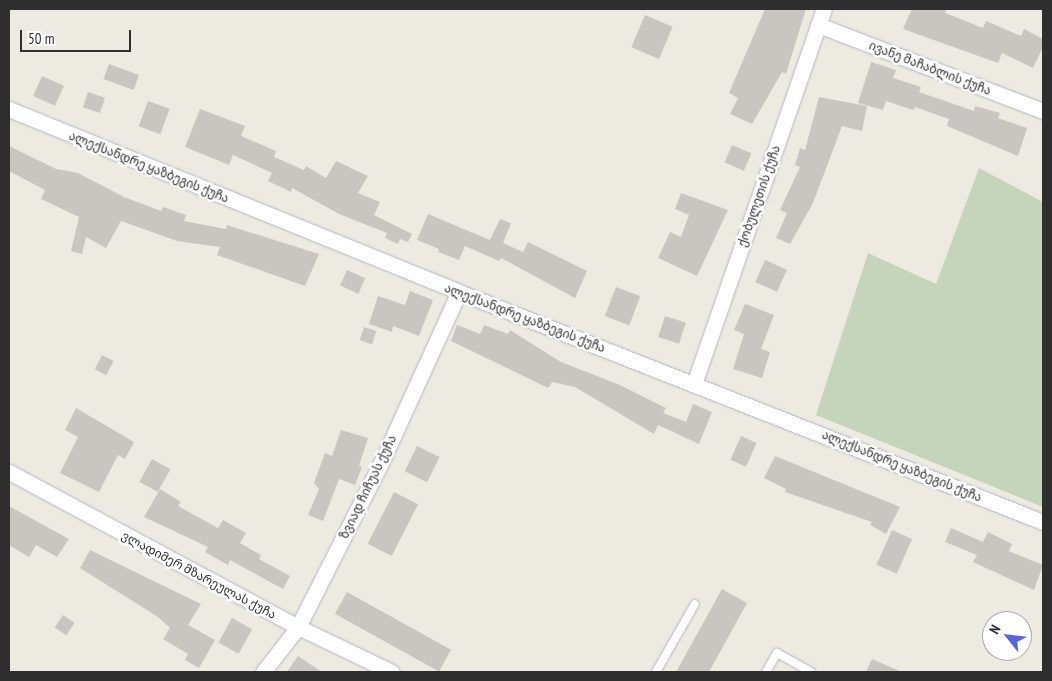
<!DOCTYPE html>
<html>
<head>
<meta charset="utf-8">
<style>
	body { margin:0 }
	#map { position:relative; width:1052px; height:681px; overflow:hidden; background:#edeae2; font-family:"PT Sans Narrow","Noto Sans Georgian",sans-serif }
	div>[style] { position:absolute }
	[style*='--x'] { left:calc(var(--x)*1px); top:calc(var(--y)*1px); width:calc(var(--w)*1px); rotate:calc(var(--a)*1deg) }
	.cemetery>* { inset:0; background:#c5d5bb }
	.building>* { inset:0; background:#c9c6c1; transform-origin:0 0 }
	.roads { filter:drop-shadow(0 0 1px #b5b7c0) drop-shadow(0 0 1px #b5b7c0) }
	.service>* { height:8px; margin:-4px; padding:0 4px; transform-origin:4px; border-radius:4px; background:#fff }
	.minor>* { height:15px; margin:-7.5px; padding:0 7.5px; transform-origin:7.5px; border-radius:7.5px; background:#fff }
	span { translate:-50% -50%; white-space:nowrap; text-align:center; line-height:1.15; -webkit-text-stroke:5px #fff; paint-order:stroke }
	.street-label { font-size:12px; color:#2e2e2e }
	.frame { position:absolute; inset:0; border:10px solid #2e2e2e; pointer-events:none }
	.north { position:absolute; left:982px; top:611px; width:50px; height:50px; box-sizing:border-box; background:#fff; border:1px solid #ababab; border-radius:50%; rotate:299deg; font-size:14px; font-weight:700; line-height:20px; text-align:center; color:#2e2e2e }
	.north::after { content:''; display:block; margin:auto; width:18px; height:22px; background:#5663e6; clip-path:polygon(50% 0,100% 100%,50% 72%,0 100%) }
	.scale { position:absolute; left:20px; top:30px; width:111px; height:22px; box-sizing:border-box; border:2px solid #2e2e2e; border-top:0; padding-left:6px; font-size:15px; line-height:18px; white-space:nowrap; color:#2e2e2e; -webkit-text-stroke:4px #fff; paint-order:stroke }
</style>
</head>
<body>
<div id="map">
	<div class="cemetery">
		<i style="clip-path:polygon(979px 168px,1043px 202px,1043px 507px,816px 415px,868px 253px,936px 284px)"></i>
	</div>
	<div class="building">
		<i style="clip-path:polygon(765px 9px,806px 9px,786px 74px,782px 72px,752px 124px,730px 114px,738px 98px,729px 93px)"></i>
		<i style="clip-path:polygon(912px 9px,947px 9px,945px 13px,983px 28px,986px 21px,1021px 36px,1024px 29px,1043px 39px,1043px 47px,1033px 68px,1002px 53px,998px 63px,903px 29px)"></i>
		<i style="left:645px;top:15px;width:30px;height:35px;rotate:23deg"></i>
		<i style="clip-path:polygon(871px 62px,896px 70px,893px 78px,921px 87px,919px 92px,974px 111px,975px 106px,1000px 113px,998px 118px,1027px 128px,1018px 156px,947px 126px,949px 119px,915px 107px,913px 110px,886px 101px,883px 110px,858px 103px)"></i>
		<i style="left:109px;top:64px;width:32px;height:16px;rotate:20deg"></i>
		<i style="left:42px;top:76px;width:24px;height:22px;rotate:24deg"></i>
		<i style="left:88px;top:92px;width:18px;height:16px;rotate:19deg"></i>
		<i style="clip-path:polygon(819px 97px,867px 106px,862px 131px,842px 126px,813px 203px,790px 244px,776px 238px,787px 213px,780px 210px,800px 167px,795px 165px,800px 148px,805px 150px)"></i>
		<i style="left:148px;top:101px;width:23px;height:27px;rotate:20deg"></i>
		<i style="clip-path:polygon(200px 109px,245px 126px,241px 136px,276px 151px,274px 157px,304px 170px,306px 166px,326px 178px,336px 161px,368px 176px,358px 193px,380px 202px,374px 215px,412px 234px,408px 242px,400px 239px,398px 244px,385px 238px,387px 233px,339px 214px,292px 188px,291px 192px,268px 181px,272px 173px,233px 155px,229px 165px,185px 147px)"></i>
		<i style="left:732px;top:145px;width:21px;height:19px;rotate:23deg"></i>
		<i style="clip-path:polygon(9px 146px,56px 169px,78px 173px,124px 197px,161px 211px,163px 207px,186px 215px,184px 221px,226px 229px,227px 225px,319px 254px,305px 286px,217px 255px,220px 247px,177px 241px,121px 221px,106px 248px,86px 237px,82px 254px,71px 251px,79px 217px,41px 199px,45px 190px,9px 171px)"></i>
		<i style="clip-path:polygon(681px 193px,728px 210px,697px 276px,658px 258px,670px 232px,681px 237px,689px 215px,675px 209px)"></i>
		<i style="clip-path:polygon(428px 214px,490px 240px,500px 219px,511px 223px,503px 243px,523px 252px,528px 242px,587px 271px,575px 298px,501px 258px,499px 261px,465px 246px,459px 260px,438px 252px,439px 249px,417px 240px)"></i>
		<i style="left:765px;top:260px;width:24px;height:24px;rotate:24deg"></i>
		<i style="left:347px;top:270px;width:20px;height:17px;rotate:24deg"></i>
		<i style="left:616px;top:287px;width:26px;height:31px;rotate:21deg"></i>
		<i style="clip-path:polygon(410px 291px,433px 300px,419px 336px,393px 326px,392px 332px,369px 324px,378px 296px,405px 305px)"></i>
		<i style="clip-path:polygon(745px 304px,774px 315px,761px 349px,770px 352px,762px 378px,733px 369px,744px 334px,734px 330px)"></i>
		<i style="left:665px;top:316px;width:22px;height:22px;rotate:18deg"></i>
		<i style="clip-path:polygon(457px 325px,480px 334px,484px 325px,508px 334px,510px 330px,561px 362px,620px 385px,666px 408px,663px 413px,686px 422px,693px 404px,712px 412px,699px 444px,658px 425px,654px 434px,575px 387px,552px 382px,548px 388px,451px 341px)"></i>
		<i style="left:364px;top:327px;width:13px;height:14px;rotate:18deg"></i>
		<i style="left:102px;top:355px;width:13px;height:16px;rotate:27deg"></i>
		<i style="clip-path:polygon(76px 408px,134px 442px,125px 459px,118px 455px,99px 492px,60px 473px,78px 437px,65px 430px)"></i>
		<i style="clip-path:polygon(341px 430px,368px 438px,359px 466px,362px 467px,355px 485px,339px 479px,323px 521px,308px 515px,319px 489px,314px 483px,325px 453px,332px 456px)"></i>
		<i style="left:741px;top:436px;width:17px;height:26px;rotate:24deg"></i>
		<i style="left:417px;top:446px;width:25px;height:28px;rotate:26deg"></i>
		<i style="clip-path:polygon(775px 456px,900px 507px,886px 534px,870px 525px,872px 522px,785px 492px,786px 489px,764px 478px)"></i>
		<i style="left:152px;top:459px;width:21px;height:26px;rotate:29deg"></i>
		<i style="clip-path:polygon(160px 489px,181px 502px,178px 506px,218px 528px,223px 520px,246px 533px,240px 543px,261px 555px,259px 559px,290px 576px,283px 589px,230px 560px,228px 565px,205px 552px,208px 547px,144px 517px)"></i>
		<i style="left:394px;top:492px;width:27px;height:58px;rotate:27deg"></i>
		<i style="clip-path:polygon(9px 506px,69px 539px,57px 557px,36px 545px,29px 557px,9px 545px)"></i>
		<i style="clip-path:polygon(951px 528px,983px 542px,988px 532px,1012px 544px,1009px 551px,1043px 565px,1034px 590px,973px 562px,977px 555px,945px 542px)"></i>
		<i style="left:892px;top:530px;width:22px;height:38px;rotate:24deg"></i>
		<i style="clip-path:polygon(90px 550px,201px 604px,188px 625px,215px 640px,199px 668px,185px 660px,188px 654px,163px 639px,170px 628px,158px 617px,80px 568px)"></i>
		<i style="clip-path:polygon(722px 589px,747px 603px,709px 672px,676px 672px)"></i>
		<i style="left:347px;top:592px;width:119px;height:25px;rotate:29deg"></i>
		<i style="left:63px;top:615px;width:14px;height:15px;rotate:34deg"></i>
		<i style="left:232px;top:618px;width:23px;height:28px;rotate:29deg"></i>
		<i style="clip-path:polygon(298px 656px,322px 672px,287px 672px)"></i>
		<i style="clip-path:polygon(872px 659px,902px 672px,866px 672px)"></i>
	</div>
	<div class="roads">
		<div class="service">
			<i style="--x:656;--y:672;--w:78;--a:-60.2"></i>
			<i style="--x:766;--y:672;--w:22;--a:-60"></i>
			<i style="--x:777;--y:653;--w:39;--a:29"></i>
		</div>
		<div class="minor">
			<i style="--x:818;--y:25;--w:241;--a:20.9"></i>
			<i style="--x:9;--y:109;--w:486;--a:22.1"></i>
			<i style="--x:459;--y:292;--w:628;--a:21.5"></i>
			<i style="--x:694;--y:384;--w:397;--a:-70.9"></i>
			<i style="--x:9;--y:472;--w:328;--a:28.2"></i>
			<i style="--x:298;--y:627;--w:104;--a:25.6"></i>
			<i style="--x:263;--y:672;--w:57;--a:-52.1"></i>
			<i style="--x:298;--y:627;--w:184;--a:-63.2"></i>
			<i style="--x:381;--y:463;--w:188;--a:-65.5"></i>
		</div>
	</div>
	<div class="street-label">
		<span style="left:930px;top:68px;rotate:21deg">ივანე მაჩაბლის ქუჩა</span>
		<span style="left:149px;top:167px;rotate:22deg">ალექსანდრე ყაზბეგის ქუჩა</span>
		<span style="left:759px;top:196px;rotate:-71deg">ქობულეთის ქუჩა</span>
		<span style="left:525px;top:318px;rotate:21deg">ალექსანდრე ყაზბეგის ქუჩა</span>
		<span style="left:902px;top:466px;rotate:22deg">ალექსანდრე ყაზბეგის ქუჩა</span>
		<span style="left:368px;top:487px;rotate:-64deg">ზვიად ჩიჩუას ქუჩა</span>
		<span style="left:199px;top:575px;rotate:28deg">ვლადიმერ მზარეულას ქუჩა</span>
	</div>
	<div class="frame"></div>
	<div class="north">N</div>
	<div class="scale">50 m</div>
</div>
</body>
</html>
